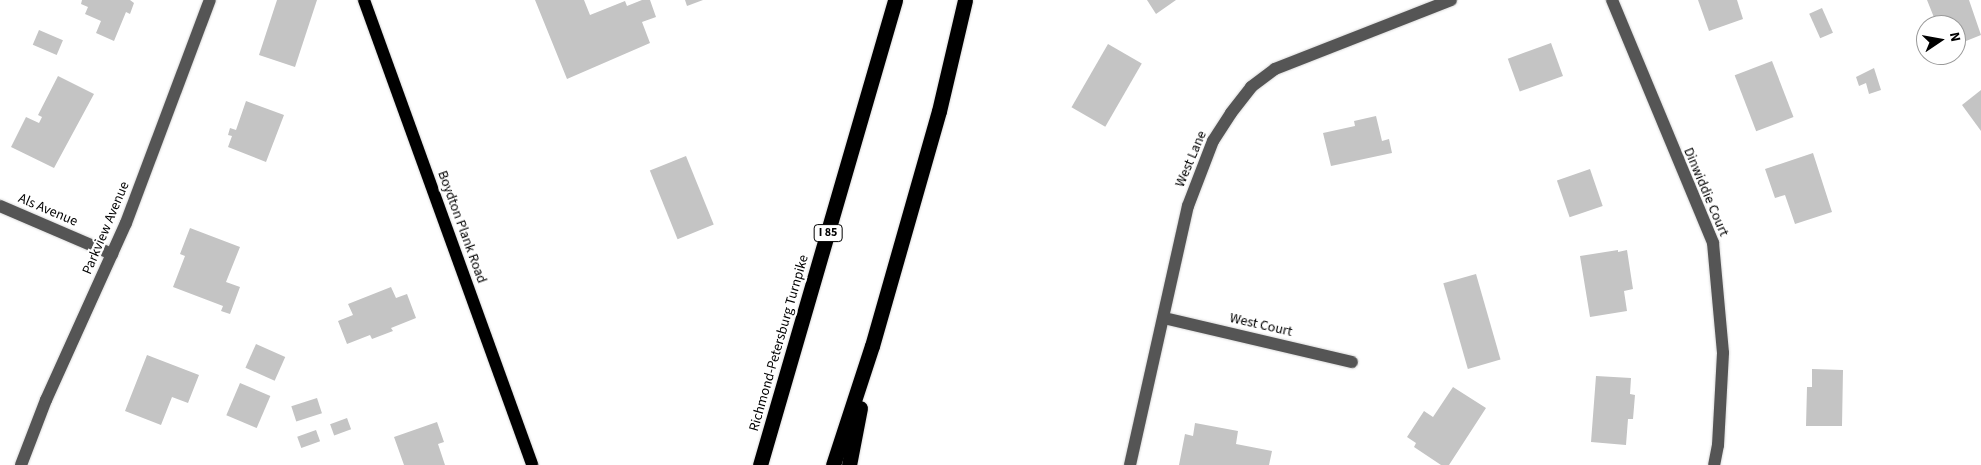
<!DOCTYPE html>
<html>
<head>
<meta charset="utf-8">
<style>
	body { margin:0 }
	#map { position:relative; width:1981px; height:465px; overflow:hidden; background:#fff; font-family:"Source Sans 3",sans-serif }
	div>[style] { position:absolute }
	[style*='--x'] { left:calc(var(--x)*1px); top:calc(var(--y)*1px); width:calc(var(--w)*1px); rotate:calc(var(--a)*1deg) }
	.building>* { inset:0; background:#c4c4c4; transform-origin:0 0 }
	.roads { filter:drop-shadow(0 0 1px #dbdbdb) drop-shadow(0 0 1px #dbdbdb) }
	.minor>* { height:12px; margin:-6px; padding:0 6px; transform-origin:6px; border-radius:6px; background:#555 }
	.major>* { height:12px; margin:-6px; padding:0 6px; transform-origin:6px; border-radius:6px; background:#000 }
	.highway>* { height:15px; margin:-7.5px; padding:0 7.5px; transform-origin:7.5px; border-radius:7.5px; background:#000 }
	span { translate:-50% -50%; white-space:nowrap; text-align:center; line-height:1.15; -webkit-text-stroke:4.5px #fff; paint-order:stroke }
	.shield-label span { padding:1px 4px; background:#fff; border:1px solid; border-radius:4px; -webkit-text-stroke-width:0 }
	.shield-label { font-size:12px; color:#000; font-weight:700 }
	.street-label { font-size:14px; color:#000 }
	.north { position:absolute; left:1916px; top:15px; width:50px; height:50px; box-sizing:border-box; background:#fff; border:1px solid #999; border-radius:50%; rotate:78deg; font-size:14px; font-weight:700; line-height:20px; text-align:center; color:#000 }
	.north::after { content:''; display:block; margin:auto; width:18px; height:22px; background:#000; clip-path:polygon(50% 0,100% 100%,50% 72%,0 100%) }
</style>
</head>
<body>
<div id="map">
	<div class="building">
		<i style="clip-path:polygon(82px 0,130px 0,134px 3px,130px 14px,126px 12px,114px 41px,96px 33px,101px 21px,85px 14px,88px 7px,81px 4px)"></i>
		<i style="clip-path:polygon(277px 0,317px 0,295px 67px,259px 55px)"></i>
		<i style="clip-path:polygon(535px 0,584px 0,590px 15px,625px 1px,627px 6px,642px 0,650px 0,656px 17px,642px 22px,650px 43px,567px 79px)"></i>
		<i style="clip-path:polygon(685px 0,703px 0,687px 6px)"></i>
		<i style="clip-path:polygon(1147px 0,1176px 0,1156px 14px)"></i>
		<i style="clip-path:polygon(1698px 0,1737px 0,1743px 19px,1709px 31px)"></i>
		<i style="clip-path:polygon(1927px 0,1969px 0,1981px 35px,1956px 45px,1956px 25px,1937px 25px)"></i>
		<i style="left:1822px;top:8px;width:27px;height:14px;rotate:66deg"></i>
		<i style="left:39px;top:30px;width:26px;height:16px;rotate:23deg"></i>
		<i style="left:1551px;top:43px;width:35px;height:46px;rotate:70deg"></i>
		<i style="left:1108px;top:44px;width:39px;height:73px;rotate:30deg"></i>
		<i style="left:1772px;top:61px;width:60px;height:40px;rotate:69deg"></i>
		<i style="clip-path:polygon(1874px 68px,1881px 90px,1869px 94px,1866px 83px,1859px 86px,1856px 77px)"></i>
		<i style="clip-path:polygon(58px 76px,94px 94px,54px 168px,11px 147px,26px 117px,39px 123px,42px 117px,38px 115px)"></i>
		<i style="clip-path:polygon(1981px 90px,1981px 131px,1962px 105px)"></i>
		<i style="clip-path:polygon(246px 101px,284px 115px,266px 162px,228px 147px,232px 136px,228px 135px,230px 128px,236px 130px)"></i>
		<i style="clip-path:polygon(1376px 116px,1382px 141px,1389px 139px,1392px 153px,1331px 166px,1323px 133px,1355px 126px,1354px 121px)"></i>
		<i style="clip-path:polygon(1813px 153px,1832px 212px,1795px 224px,1785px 195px,1775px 198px,1765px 169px)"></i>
		<i style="left:686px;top:156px;width:74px;height:39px;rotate:68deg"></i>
		<i style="left:1590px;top:169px;width:39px;height:35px;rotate:71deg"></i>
		<i style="clip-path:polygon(190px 228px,240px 247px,226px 282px,240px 287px,230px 314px,221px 311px,223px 306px,173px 287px,185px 256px,180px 254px)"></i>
		<i style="clip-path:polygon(1618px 250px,1618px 252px,1627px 250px,1633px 289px,1624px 291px,1627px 311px,1590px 317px,1580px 256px)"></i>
		<i style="left:1476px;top:274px;width:89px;height:34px;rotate:74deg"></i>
		<i style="clip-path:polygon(391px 287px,396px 298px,407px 294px,416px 318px,391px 328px,393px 331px,372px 339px,370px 335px,347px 344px,338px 321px,353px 315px,348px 304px)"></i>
		<i style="left:256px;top:344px;width:32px;height:26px;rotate:24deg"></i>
		<i style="clip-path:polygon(147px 355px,199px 375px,188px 403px,172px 397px,161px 425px,125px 411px)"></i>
		<i style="clip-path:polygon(1812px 369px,1843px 370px,1842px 426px,1806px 426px,1807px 387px,1812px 387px)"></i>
		<i style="clip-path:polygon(1596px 376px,1631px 378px,1630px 394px,1635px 395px,1633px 419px,1628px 419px,1626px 445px,1591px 442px)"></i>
		<i style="left:240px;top:383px;width:33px;height:35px;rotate:23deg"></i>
		<i style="clip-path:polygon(1453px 387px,1486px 408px,1449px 465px,1441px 465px,1414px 447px,1416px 443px,1407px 437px,1424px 411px,1433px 417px)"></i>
		<i style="left:317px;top:398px;width:16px;height:27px;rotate:72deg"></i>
		<i style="left:347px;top:418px;width:12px;height:18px;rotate:70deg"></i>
		<i style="clip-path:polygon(437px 422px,444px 442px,438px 444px,445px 465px,404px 465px,394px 437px)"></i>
		<i style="clip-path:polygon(1195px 423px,1238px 431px,1236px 444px,1272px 451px,1269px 465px,1179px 465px,1185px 434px,1193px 436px)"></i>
		<i style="left:316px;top:430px;width:12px;height:20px;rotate:70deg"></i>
	</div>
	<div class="roads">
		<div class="minor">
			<i style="--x:1612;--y:0;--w:263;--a:67.4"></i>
			<i style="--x:1713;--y:243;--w:110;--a:84.8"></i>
			<i style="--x:1723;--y:353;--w:92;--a:93.1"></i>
			<i style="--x:1718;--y:445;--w:20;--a:101"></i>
			<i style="--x:0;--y:206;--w:122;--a:23.2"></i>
			<i style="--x:1164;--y:318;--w:193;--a:13.2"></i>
			<i style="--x:21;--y:465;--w:70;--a:-69"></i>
			<i style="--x:46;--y:400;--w:194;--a:-65.7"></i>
			<i style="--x:126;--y:223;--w:238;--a:-69.4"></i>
			<i style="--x:1130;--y:465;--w:265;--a:-77.4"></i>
			<i style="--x:1188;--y:206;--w:70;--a:-69"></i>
			<i style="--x:1213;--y:141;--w:33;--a:-57"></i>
			<i style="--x:1231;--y:113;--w:33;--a:-52"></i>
			<i style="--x:1251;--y:87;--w:30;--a:-37"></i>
			<i style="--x:1275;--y:69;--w:189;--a:-21.4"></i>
		</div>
		<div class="major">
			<i style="--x:364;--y:0;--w:494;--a:70.1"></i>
		</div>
		<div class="highway">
			<i style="--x:760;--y:465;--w:484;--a:-73.8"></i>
			<i style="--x:833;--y:465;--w:125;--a:-71.9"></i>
			<i style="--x:872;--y:346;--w:244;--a:-74.1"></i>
			<i style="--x:939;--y:111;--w:114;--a:-76.8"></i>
			<i style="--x:849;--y:465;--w:58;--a:-79.1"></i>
		</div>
	</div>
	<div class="shield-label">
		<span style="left:828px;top:233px">I 85</span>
	</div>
	<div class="street-label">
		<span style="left:1191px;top:159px;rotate:-67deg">West Lane</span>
		<span style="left:1706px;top:192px;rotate:67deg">Dinwiddie Court</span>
		<span style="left:48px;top:210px;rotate:23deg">Als Avenue</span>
		<span style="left:462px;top:227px;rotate:70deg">Boydton Plank Road</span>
		<span style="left:106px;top:228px;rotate:-67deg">Parkview Avenue</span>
		<span style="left:1261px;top:325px;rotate:13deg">West Court</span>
		<span style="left:779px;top:343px;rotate:-74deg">Richmond-Petersburg Turnpike</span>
	</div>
	<div class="north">N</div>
</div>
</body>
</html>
